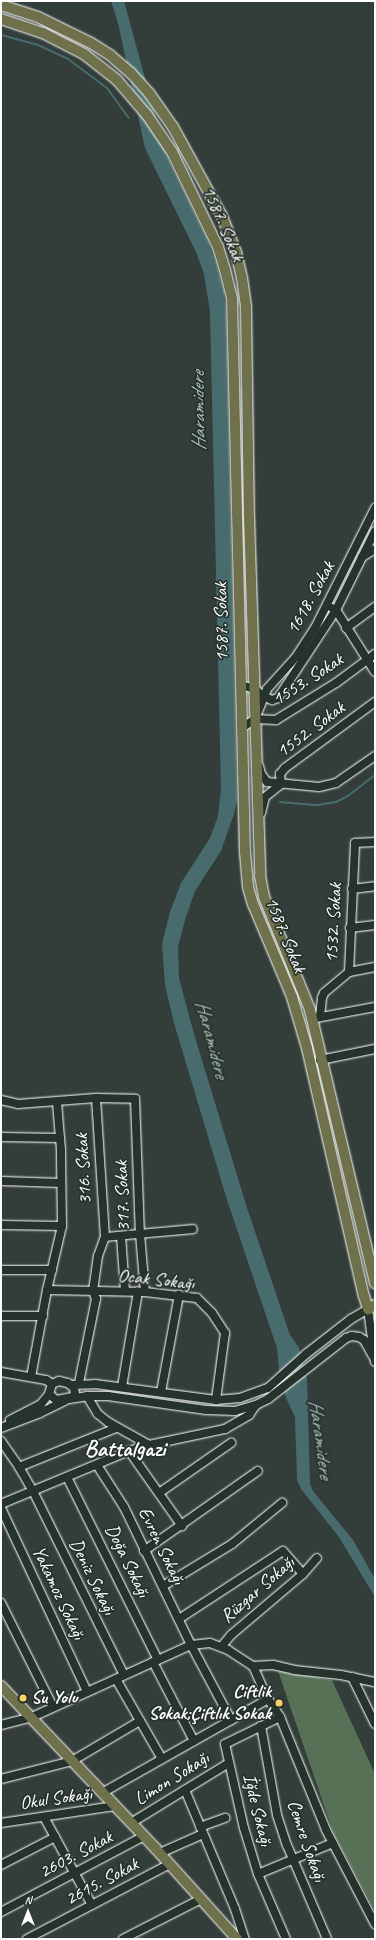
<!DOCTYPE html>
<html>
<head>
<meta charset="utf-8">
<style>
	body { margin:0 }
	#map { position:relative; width:376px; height:1940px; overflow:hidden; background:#333d3a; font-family:Caveat,sans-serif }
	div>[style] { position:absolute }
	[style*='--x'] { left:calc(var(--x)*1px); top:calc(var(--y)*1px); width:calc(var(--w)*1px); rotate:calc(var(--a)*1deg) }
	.green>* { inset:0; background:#577056 }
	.water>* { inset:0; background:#486c6e }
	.stream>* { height:2px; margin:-1px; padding:0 1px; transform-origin:1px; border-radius:1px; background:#486c6e }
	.roads { filter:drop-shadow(0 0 1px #fff) drop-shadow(0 0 1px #fff) }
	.minor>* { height:8px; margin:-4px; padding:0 4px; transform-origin:4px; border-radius:4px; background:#26332d }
	.major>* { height:10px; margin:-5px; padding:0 5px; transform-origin:5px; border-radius:5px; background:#6e714b }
	.dots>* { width:11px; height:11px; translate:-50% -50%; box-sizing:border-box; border:2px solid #26332d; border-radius:50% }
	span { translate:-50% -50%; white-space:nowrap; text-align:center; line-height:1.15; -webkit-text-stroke:3.5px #26332d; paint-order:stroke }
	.street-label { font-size:19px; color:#fff }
	.poi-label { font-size:19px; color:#fff; font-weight:700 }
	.right { translate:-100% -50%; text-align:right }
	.left { translate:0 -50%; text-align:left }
	.water-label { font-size:20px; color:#adbdbe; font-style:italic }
	.district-label { font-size:23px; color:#fff; font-weight:700 }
	.frame { position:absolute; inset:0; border:2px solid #fff; pointer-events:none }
	.north { position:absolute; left:8px; top:1892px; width:40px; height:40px; -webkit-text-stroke:3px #26332d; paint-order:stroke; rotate:0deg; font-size:11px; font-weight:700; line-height:16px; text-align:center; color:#fff }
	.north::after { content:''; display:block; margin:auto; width:14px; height:18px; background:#fff; clip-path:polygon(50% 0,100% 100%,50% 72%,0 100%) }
</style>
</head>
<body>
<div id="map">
	<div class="green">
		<i style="clip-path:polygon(278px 1671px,332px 1680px,375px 1774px,375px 1911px,333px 1832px)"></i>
	</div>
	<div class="water">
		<i style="clip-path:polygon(111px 1px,124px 1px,166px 155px,207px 239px,217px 266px,224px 292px,226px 314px,237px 800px,234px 814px,221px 851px,195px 891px,185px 920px,178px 947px,179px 978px,194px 1034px,247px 1208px,290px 1335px,299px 1348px,307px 1379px,310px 1484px,313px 1491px,353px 1540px,375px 1579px,375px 1597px,339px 1537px,301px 1489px,297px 1480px,295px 1417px,286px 1398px,279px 1371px,277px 1348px,227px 1200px,174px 1023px,165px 985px,162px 944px,170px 912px,181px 883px,210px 838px,218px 816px,221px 790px,210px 312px,204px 274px,196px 252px,145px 148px,118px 23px)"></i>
	</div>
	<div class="stream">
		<i style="--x:1;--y:35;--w:38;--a:15"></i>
		<i style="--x:38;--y:45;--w:33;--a:25"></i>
		<i style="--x:68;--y:59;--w:49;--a:36.6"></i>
		<i style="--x:107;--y:88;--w:37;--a:54"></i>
		<i style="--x:280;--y:802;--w:37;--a:5"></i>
		<i style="--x:317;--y:805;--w:19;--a:-9"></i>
		<i style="--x:336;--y:802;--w:13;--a:-27"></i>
		<i style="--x:348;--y:796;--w:34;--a:-38"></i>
	</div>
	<div class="roads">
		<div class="minor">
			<i style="--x:362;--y:557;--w:15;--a:-32"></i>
			<i style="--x:332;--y:608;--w:4;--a:27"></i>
			<i style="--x:336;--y:610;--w:73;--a:57.8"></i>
			<i style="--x:346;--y:628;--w:36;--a:-36"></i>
			<i style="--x:241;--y:685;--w:15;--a:16"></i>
			<i style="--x:255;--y:689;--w:11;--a:41"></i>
			<i style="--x:263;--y:696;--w:10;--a:24"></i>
			<i style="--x:272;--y:700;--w:6;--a:-18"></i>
			<i style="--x:278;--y:698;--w:105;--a:-56.6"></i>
			<i style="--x:336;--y:610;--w:88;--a:-63.7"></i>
			<i style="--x:255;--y:719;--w:21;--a:3"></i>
			<i style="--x:276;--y:720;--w:70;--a:-31.7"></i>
			<i style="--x:336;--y:683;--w:49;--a:-36.6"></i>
			<i style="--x:242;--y:728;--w:16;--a:-35"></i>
			<i style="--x:255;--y:719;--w:32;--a:-68"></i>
			<i style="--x:267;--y:689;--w:43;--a:-47.8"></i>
			<i style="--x:296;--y:657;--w:37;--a:-57"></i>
			<i style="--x:316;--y:626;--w:132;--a:-63.4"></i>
			<i style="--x:259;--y:766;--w:8;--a:76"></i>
			<i style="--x:261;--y:774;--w:10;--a:53"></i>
			<i style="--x:267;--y:782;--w:52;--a:5.5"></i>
			<i style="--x:319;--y:787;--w:17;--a:-13"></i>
			<i style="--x:336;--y:783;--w:47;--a:-34.7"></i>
			<i style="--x:281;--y:784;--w:10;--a:-96"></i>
			<i style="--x:280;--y:774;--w:8;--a:-50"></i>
			<i style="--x:285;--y:768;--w:112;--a:-36.3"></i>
			<i style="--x:261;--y:813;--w:16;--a:-76"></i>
			<i style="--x:265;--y:797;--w:21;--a:-39"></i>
			<i style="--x:352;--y:889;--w:23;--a:-7"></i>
			<i style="--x:350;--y:928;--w:25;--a:-7"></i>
			<i style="--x:349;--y:972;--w:26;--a:-11"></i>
			<i style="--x:320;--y:1017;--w:19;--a:-84"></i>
			<i style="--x:322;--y:998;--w:5;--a:-68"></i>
			<i style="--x:324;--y:993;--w:33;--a:-40"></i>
			<i style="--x:349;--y:972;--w:129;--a:-87.3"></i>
			<i style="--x:355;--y:843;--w:20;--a:-3"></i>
			<i style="--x:316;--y:1018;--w:60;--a:-10.6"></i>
			<i style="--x:320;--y:1060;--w:56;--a:-11.3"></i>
			<i style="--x:96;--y:1098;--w:139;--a:86.3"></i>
			<i style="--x:1;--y:1100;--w:17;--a:13"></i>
			<i style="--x:18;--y:1104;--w:78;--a:-4.4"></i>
			<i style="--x:96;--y:1098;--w:39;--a:1"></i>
			<i style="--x:135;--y:1099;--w:135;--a:87.9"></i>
			<i style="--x:140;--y:1234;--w:58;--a:85.1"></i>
			<i style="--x:1;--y:1137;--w:59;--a:1"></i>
			<i style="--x:1;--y:1181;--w:60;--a:1.9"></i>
			<i style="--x:1;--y:1225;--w:61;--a:0.9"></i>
			<i style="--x:121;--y:1236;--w:55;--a:85.8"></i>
			<i style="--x:1;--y:1270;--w:51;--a:0"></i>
			<i style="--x:47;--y:1290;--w:98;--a:1.2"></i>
			<i style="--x:145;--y:1292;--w:52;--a:6.6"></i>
			<i style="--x:197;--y:1298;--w:21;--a:45"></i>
			<i style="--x:212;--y:1313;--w:24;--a:57"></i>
			<i style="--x:225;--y:1333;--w:68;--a:97.7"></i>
			<i style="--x:1;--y:1316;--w:42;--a:0"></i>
			<i style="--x:1;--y:1372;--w:46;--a:10.1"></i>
			<i style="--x:46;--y:1380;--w:7;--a:34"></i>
			<i style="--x:31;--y:1377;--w:88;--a:-79.6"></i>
			<i style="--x:47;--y:1290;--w:66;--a:-76.8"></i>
			<i style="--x:62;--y:1226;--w:76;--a:-90.8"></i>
			<i style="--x:61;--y:1150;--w:48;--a:-94.8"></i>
			<i style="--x:59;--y:1381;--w:9;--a:13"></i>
			<i style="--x:68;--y:1383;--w:8;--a:40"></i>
			<i style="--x:74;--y:1388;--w:6;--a:81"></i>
			<i style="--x:75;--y:1394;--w:4;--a:124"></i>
			<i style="--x:73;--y:1397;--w:17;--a:170"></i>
			<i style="--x:56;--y:1400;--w:9;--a:-139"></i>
			<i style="--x:49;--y:1394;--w:10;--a:-73"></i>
			<i style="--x:52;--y:1384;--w:8;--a:-23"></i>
			<i style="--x:79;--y:1383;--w:86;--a:-78.6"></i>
			<i style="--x:96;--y:1299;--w:9;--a:-111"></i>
			<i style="--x:93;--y:1291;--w:35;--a:-82"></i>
			<i style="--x:98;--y:1256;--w:20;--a:-70"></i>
			<i style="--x:105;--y:1237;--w:88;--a:-5.2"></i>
			<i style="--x:71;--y:1385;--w:24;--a:-2"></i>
			<i style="--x:95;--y:1384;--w:122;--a:7.5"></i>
			<i style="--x:216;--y:1400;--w:24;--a:-5"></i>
			<i style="--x:240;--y:1398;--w:30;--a:-20"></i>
			<i style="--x:268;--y:1388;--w:51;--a:-41.8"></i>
			<i style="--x:306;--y:1354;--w:57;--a:-37.9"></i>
			<i style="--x:351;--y:1319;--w:20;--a:-30"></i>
			<i style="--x:368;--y:1309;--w:53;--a:82.5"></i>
			<i style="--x:122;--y:1387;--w:97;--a:-80.5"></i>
			<i style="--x:161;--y:1392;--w:99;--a:-79.5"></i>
			<i style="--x:87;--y:1396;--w:21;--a:59"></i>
			<i style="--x:98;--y:1414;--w:13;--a:39"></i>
			<i style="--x:108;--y:1422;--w:47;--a:29.3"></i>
			<i style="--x:69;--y:1399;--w:18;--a:-9"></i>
			<i style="--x:87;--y:1396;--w:21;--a:0"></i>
			<i style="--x:108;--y:1396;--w:99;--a:8.1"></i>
			<i style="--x:206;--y:1410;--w:29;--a:2"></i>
			<i style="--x:235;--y:1411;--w:22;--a:-16"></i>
			<i style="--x:256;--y:1405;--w:13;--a:-27"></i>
			<i style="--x:268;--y:1399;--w:99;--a:-38"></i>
			<i style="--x:346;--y:1338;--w:6;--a:-18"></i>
			<i style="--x:352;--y:1336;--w:7;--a:8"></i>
			<i style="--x:359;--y:1337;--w:6;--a:31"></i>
			<i style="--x:364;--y:1340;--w:18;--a:61"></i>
			<i style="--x:10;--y:1420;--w:35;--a:-27"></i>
			<i style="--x:41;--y:1404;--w:13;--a:-51"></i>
			<i style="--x:1;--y:1428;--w:42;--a:-21"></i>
			<i style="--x:40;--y:1413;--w:28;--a:-26"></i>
			<i style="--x:1;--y:1441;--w:32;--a:55"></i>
			<i style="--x:19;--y:1467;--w:28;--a:60"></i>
			<i style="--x:33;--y:1491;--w:205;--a:63.7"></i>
			<i style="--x:129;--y:1451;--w:92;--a:54.8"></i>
			<i style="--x:97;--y:1465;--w:50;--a:57.3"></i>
			<i style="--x:124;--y:1507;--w:153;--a:64.1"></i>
			<i style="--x:191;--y:1645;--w:85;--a:61.9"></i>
			<i style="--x:19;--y:1467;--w:105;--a:-21.9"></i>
			<i style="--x:67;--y:1477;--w:204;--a:63.6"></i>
			<i style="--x:159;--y:1493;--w:88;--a:-34.8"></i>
			<i style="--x:1;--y:1504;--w:139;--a:-22.5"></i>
			<i style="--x:129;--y:1451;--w:21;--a:-17"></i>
			<i style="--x:149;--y:1445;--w:78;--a:-11.9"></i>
			<i style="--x:225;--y:1429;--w:28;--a:-30"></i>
			<i style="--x:249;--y:1415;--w:12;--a:-55"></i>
			<i style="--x:1;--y:1508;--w:203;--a:64.9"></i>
			<i style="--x:144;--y:1551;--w:139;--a:-35.1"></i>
			<i style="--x:163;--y:1586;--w:81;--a:-31.3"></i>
			<i style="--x:232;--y:1544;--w:65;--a:-39.4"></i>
			<i style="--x:1;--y:1603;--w:116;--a:63.4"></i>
			<i style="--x:179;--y:1619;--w:124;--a:-33.2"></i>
			<i style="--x:283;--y:1551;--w:30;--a:49"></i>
			<i style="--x:221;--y:1647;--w:16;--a:-50"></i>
			<i style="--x:231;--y:1635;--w:94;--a:-40.3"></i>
			<i style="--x:303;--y:1574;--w:21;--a:-49"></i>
			<i style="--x:153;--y:1662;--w:89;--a:62.6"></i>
			<i style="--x:253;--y:1666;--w:20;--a:-3"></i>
			<i style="--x:273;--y:1665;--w:22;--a:13"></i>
			<i style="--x:294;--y:1670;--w:47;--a:6.1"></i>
			<i style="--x:341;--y:1675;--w:35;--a:12"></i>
			<i style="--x:352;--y:1677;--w:52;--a:63.9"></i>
			<i style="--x:116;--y:1679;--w:92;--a:60.1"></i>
			<i style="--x:280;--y:1717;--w:61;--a:153.9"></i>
			<i style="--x:225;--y:1744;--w:86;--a:77.3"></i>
			<i style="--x:244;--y:1828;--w:48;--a:73.1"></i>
			<i style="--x:258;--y:1874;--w:71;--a:66.7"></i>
			<i style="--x:1;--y:1725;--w:30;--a:-14"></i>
			<i style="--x:30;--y:1718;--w:177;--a:-24.4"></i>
			<i style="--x:191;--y:1645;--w:19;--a:-6"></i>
			<i style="--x:210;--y:1643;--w:19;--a:21"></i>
			<i style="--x:228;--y:1650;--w:30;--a:33"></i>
			<i style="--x:253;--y:1666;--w:36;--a:66"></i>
			<i style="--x:268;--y:1699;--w:22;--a:56"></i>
			<i style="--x:280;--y:1717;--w:122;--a:67.8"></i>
			<i style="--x:326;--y:1830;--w:106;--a:62.5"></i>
			<i style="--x:261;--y:1726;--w:90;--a:79.8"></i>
			<i style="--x:277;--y:1815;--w:32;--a:72"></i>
			<i style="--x:287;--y:1845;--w:102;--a:66.9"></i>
			<i style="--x:1;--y:1779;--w:73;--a:-14.2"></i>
			<i style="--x:72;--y:1761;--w:79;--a:-30.5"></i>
			<i style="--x:185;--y:1790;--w:129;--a:67.2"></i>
			<i style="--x:235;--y:1909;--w:32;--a:72"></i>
			<i style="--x:102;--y:1793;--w:191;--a:-29.5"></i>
			<i style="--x:44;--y:1817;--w:100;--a:61.4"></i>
			<i style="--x:1;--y:1823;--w:115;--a:-8.5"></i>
			<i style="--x:131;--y:1823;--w:115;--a:-31.5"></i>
			<i style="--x:200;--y:1827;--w:27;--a:-20"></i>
			<i style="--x:160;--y:1853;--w:47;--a:-23.8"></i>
			<i style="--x:1;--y:1865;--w:61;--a:-27.4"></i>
			<i style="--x:258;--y:1874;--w:81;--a:-22.5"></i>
			<i style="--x:1;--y:1912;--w:162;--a:-28"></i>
			<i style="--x:27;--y:1939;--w:161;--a:-27.7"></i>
			<i style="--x:123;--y:1939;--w:88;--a:-27.1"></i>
		</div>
		<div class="major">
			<i style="--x:1;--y:5;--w:39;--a:18"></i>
			<i style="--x:38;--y:17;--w:59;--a:26.1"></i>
			<i style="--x:91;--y:43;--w:22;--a:32"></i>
			<i style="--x:110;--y:55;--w:28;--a:41"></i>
			<i style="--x:131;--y:73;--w:27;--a:48"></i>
			<i style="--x:149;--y:93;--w:42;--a:54.8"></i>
			<i style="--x:173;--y:127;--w:102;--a:61.2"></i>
			<i style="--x:222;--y:216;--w:39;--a:69"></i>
			<i style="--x:236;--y:252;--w:27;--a:77"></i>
			<i style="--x:242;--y:278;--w:30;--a:82"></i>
			<i style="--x:246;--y:308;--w:208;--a:89.2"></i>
			<i style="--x:249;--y:516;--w:360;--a:88.2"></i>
			<i style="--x:260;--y:876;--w:21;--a:79"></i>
			<i style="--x:264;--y:897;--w:122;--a:67.8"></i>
			<i style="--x:310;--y:1010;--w:281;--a:76.6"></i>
			<i style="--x:1;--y:19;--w:44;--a:18.4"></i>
			<i style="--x:43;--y:33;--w:46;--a:27.1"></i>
			<i style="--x:84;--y:54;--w:42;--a:38.2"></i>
			<i style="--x:117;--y:80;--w:46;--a:49.4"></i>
			<i style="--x:147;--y:115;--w:45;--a:56"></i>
			<i style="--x:172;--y:152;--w:106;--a:64.2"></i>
			<i style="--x:218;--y:247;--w:24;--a:73"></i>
			<i style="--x:225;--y:270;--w:29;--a:76"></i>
			<i style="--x:232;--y:298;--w:554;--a:88.66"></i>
			<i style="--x:245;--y:852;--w:35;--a:85"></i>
			<i style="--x:248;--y:887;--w:18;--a:74"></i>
			<i style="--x:253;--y:904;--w:101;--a:67.2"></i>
			<i style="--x:292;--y:997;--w:53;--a:73.6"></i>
			<i style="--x:307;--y:1048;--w:254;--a:77.1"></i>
			<i style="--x:364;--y:1296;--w:14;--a:73"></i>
			<i style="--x:368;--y:1309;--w:8;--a:-30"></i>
			<i style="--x:1;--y:1686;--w:225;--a:46.4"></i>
			<i style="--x:156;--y:1849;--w:121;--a:48"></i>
		</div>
	</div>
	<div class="dots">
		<i style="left:23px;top:1698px;background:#ffd166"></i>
		<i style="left:279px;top:1703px;background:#ffd166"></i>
	</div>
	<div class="street-label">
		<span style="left:223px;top:224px;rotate:67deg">1587. Sokak</span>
		<span style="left:311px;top:598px;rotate:-61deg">1618. Sokak</span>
		<span style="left:222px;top:622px;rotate:-91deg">1587. Sokak</span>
		<span style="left:308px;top:680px;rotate:-33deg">1553. Sokak</span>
		<span style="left:311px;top:730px;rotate:-37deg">1552. Sokak</span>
		<span style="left:334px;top:923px;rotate:-87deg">1532. Sokak</span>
		<span style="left:285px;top:935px;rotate:68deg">1587. Sokak</span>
		<span style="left:84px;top:1169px;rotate:-93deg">316. Sokak</span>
		<span style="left:123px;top:1196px;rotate:-92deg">317. Sokak</span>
		<span style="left:156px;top:1280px;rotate:6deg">Ocak Sokağı</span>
		<span style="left:161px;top:1546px;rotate:64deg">Evren Sokağı</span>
		<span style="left:127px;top:1561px;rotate:64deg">Doğa Sokağı</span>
		<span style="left:92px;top:1577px;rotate:64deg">Deniz Sokağı</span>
		<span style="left:258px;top:1590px;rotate:-41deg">Rüzgar Sokağı</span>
		<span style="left:58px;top:1593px;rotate:65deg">Yakamoz Sokağı</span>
		<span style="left:172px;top:1779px;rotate:-32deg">Limon Sokağı</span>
		<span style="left:56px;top:1799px;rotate:-8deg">Okul Sokağı</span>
		<span style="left:257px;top:1810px;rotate:76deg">İğde Sokağı</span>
		<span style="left:306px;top:1841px;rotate:71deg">Cemre Sokağı</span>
		<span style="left:76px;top:1855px;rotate:-28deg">2603. Sokak</span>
		<span style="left:102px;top:1882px;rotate:-28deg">2615. Sokak</span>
	</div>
	<div class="poi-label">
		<span class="right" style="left:271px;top:1703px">Ciftlik<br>Sokak;Çiftlık Sokak</span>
		<span class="left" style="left:31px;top:1698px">Su Yolu</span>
	</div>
	<div class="water-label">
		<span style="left:198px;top:411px;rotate:-91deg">Haramidere</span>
		<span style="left:212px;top:1039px;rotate:75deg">Haramidere</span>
		<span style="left:321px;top:1439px;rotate:82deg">Haramidere</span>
	</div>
	<div class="district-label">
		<span style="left:125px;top:1449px">Battalgazi</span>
	</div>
	<div class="frame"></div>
	<div class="north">N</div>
</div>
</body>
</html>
